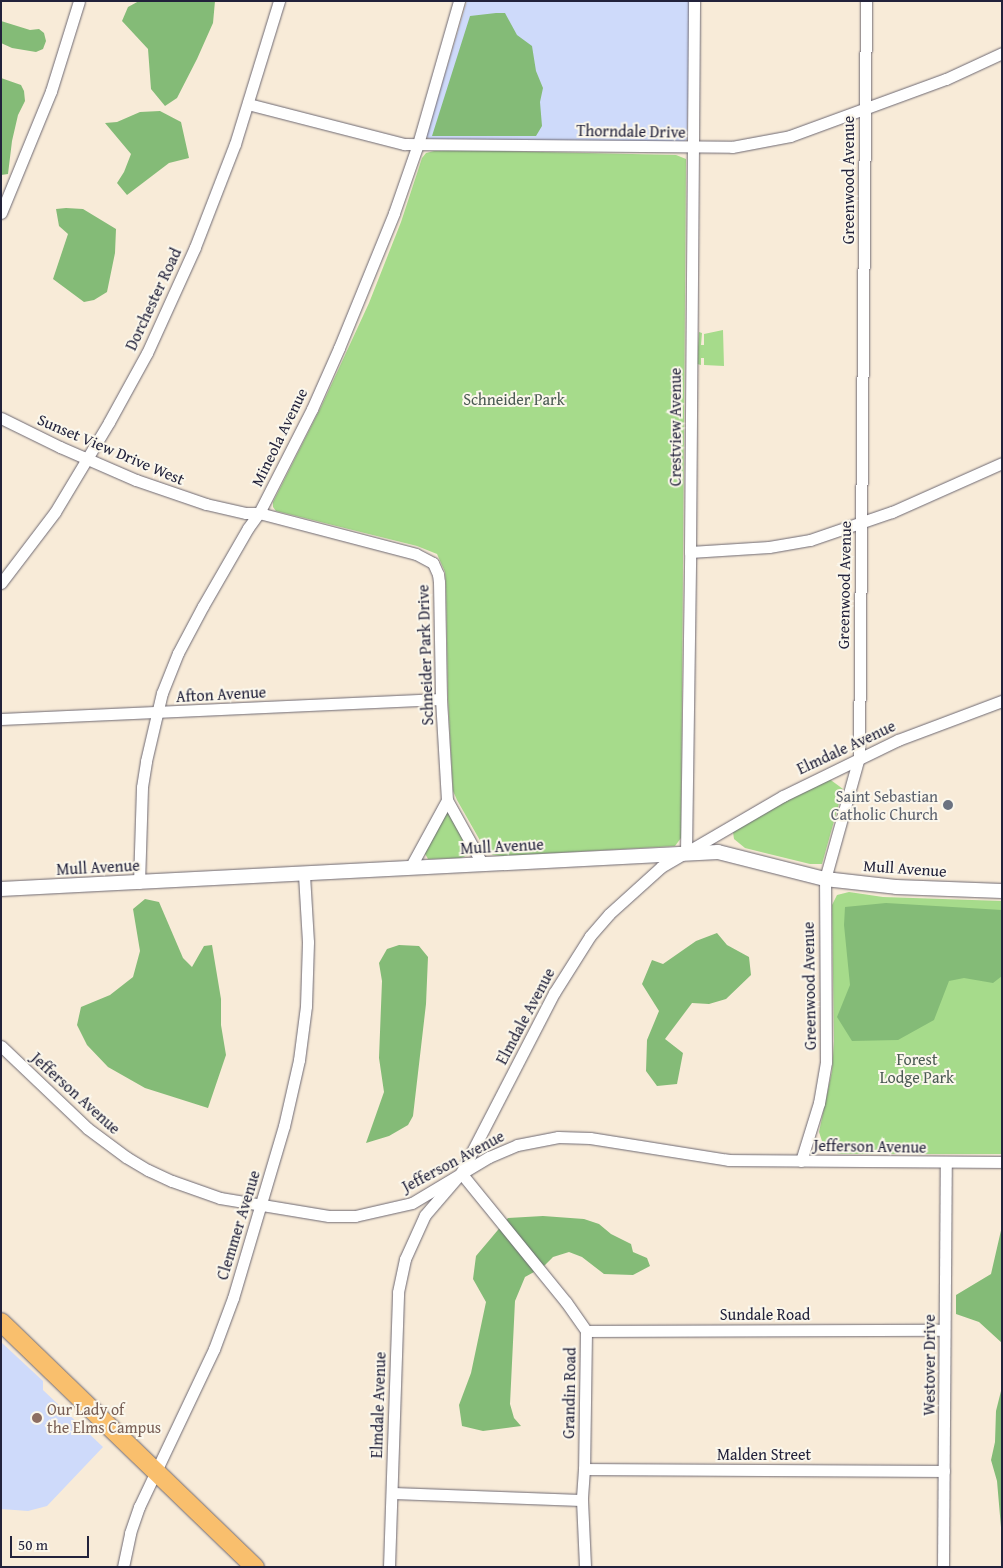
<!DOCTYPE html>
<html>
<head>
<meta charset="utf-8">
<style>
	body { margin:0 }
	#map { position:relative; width:1003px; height:1568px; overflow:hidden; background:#f8ebd8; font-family:"Gentium Book Plus",serif }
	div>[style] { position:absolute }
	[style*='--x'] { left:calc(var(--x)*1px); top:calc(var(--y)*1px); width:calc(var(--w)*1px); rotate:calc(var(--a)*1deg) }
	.built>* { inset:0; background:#cedafa }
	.green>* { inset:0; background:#a6db8b }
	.forest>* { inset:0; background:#84bb77 }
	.roads { filter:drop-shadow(0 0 1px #6d6872) drop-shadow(0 0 1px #6d6872) }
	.minor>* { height:11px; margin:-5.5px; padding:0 5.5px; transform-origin:5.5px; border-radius:5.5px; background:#fff }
	.tertiary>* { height:14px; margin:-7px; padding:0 7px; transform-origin:7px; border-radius:7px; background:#fff }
	.primary>* { height:18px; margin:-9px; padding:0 9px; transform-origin:9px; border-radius:9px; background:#f9bf6d }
	.dots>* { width:14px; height:14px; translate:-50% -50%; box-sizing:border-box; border:2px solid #fbf7ec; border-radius:50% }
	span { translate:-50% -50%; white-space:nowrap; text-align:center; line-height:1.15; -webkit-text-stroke:4px #fbf7ec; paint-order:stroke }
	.street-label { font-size:16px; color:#22223b }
	.park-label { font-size:16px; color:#4a5a53 }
	.worship-label { font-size:16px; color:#5b616d }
	.right { translate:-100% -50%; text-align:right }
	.education-label { font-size:16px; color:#785e54 }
	.left { translate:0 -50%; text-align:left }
	.frame { position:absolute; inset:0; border:2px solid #22223b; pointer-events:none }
	.scale { position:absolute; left:10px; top:1536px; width:79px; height:22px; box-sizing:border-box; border:2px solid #22223b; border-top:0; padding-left:6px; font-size:15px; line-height:18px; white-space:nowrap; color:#22223b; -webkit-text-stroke:4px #fbf7ec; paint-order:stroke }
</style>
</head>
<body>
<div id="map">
	<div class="built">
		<i style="clip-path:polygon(467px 1px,690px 1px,687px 139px,682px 143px,431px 139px,426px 137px)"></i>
		<i style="clip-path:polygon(1px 1342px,43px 1381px,43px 1390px,103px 1447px,47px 1506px,28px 1511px,1px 1509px)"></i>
	</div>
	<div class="green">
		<i style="clip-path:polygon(451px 150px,676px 155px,686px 159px,681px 828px,681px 838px,675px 846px,502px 856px,493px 855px,486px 851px,457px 800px,453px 791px,448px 698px,446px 586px,445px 572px,437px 554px,417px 546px,276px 511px,273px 507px,273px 502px,321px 407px,369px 303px,401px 222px,422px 158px,426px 153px,434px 151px)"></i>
		<i style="clip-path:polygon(723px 330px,724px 366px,704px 365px,704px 358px,701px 358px,701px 365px,697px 364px,699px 332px,702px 333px,701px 345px,704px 345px,704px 334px)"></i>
		<i style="clip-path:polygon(828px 778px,843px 789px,822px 864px,810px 864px,745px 848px,734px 839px,733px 832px,737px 828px)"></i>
		<i style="clip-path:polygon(445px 812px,448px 813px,470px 850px,468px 855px,461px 858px,428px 859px,424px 852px)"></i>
		<i style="clip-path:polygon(849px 892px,883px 897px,1002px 901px,1002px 1154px,842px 1154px,831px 1152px,823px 1144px,819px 1132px,832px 1071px,834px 1041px,832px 905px,837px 895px)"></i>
	</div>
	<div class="forest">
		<i style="clip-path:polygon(139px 1px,215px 1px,213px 23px,197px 59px,177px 98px,165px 106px,151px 89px,148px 49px,122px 21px,128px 7px)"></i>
		<i style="clip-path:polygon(496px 13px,505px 13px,517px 35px,532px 46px,536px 71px,543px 88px,540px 102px,542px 126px,536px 136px,432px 136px,470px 16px)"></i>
		<i style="clip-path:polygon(1px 21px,30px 30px,39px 29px,44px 33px,46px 41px,43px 49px,36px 52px,12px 48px,1px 43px)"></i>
		<i style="clip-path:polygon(1px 78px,21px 85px,24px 91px,25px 101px,18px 115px,12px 141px,8px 174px,1px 175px)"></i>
		<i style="clip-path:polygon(160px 111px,181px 122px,189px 158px,169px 163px,127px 195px,117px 183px,124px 172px,131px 154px,105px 123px,117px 122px,140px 112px)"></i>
		<i style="clip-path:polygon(66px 208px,83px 209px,116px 229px,115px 253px,107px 292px,94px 300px,84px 302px,53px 279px,68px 234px,59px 226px,56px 209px)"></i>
		<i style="clip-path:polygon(145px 899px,159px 902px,183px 958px,192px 967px,204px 946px,212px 945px,221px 999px,221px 1025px,226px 1055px,208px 1108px,145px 1088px,108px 1067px,87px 1045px,77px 1025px,81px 1007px,110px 995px,133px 977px,140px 951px,133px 909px)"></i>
		<i style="clip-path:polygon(886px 903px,1002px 910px,1002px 976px,993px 983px,964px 978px,949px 981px,934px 1020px,898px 1040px,852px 1041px,837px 1017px,850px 985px,844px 925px,845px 907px)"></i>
		<i style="clip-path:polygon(717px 933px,727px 945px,749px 957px,751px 975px,726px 999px,709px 1004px,692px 1003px,665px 1039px,683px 1053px,677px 1084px,657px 1086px,646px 1071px,647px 1040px,659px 1011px,642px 984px,652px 960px,663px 964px,696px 941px)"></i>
		<i style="clip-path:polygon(399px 945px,419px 946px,428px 957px,426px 1004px,413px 1116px,408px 1125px,389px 1136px,366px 1143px,384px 1092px,379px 1058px,382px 981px,379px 963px,387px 949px)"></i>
		<i style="clip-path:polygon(543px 1216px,584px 1219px,599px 1224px,611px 1234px,631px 1244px,633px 1252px,647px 1258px,650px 1266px,633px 1275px,604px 1274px,582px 1257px,569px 1252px,553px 1257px,543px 1267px,525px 1277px,515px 1301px,510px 1404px,514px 1418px,521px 1426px,483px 1431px,462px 1426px,459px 1405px,471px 1373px,486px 1302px,473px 1279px,476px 1256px,508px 1218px)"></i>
		<i style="clip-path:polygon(1002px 1226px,1002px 1343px,979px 1322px,956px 1314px,956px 1295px,991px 1274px)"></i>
		<i style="clip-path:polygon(1002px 1387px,1002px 1539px,997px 1481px,991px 1460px,995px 1442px,996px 1411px)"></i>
	</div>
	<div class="roads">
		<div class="minor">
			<i style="--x:248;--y:104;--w:161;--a:14.4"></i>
			<i style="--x:404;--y:144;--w:328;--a:0.5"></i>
			<i style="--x:732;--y:147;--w:59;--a:-10.7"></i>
			<i style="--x:790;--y:136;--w:166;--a:-20.1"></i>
			<i style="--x:946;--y:79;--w:62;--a:-24.9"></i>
			<i style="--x:1;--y:213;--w:132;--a:-67.7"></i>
			<i style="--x:51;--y:91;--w:94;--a:-72.7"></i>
			<i style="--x:1;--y:418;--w:66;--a:26.2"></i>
			<i style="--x:60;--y:447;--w:83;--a:23.5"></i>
			<i style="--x:136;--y:480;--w:74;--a:18.9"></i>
			<i style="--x:206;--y:504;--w:41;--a:12.7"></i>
			<i style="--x:246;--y:513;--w:13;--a:0"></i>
			<i style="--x:259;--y:513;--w:162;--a:14.6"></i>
			<i style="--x:416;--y:554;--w:19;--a:28"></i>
			<i style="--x:433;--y:563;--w:12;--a:66"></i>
			<i style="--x:438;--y:574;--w:8;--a:83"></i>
			<i style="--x:439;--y:582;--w:117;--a:89"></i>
			<i style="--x:441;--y:699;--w:101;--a:86.6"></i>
			<i style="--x:447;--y:800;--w:74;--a:61"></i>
			<i style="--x:690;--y:552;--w:79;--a:-3.6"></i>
			<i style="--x:769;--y:547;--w:42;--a:-9.7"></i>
			<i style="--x:810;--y:540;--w:87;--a:-18.9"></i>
			<i style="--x:892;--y:512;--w:120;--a:-24"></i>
			<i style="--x:1;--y:583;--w:89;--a:-52.7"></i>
			<i style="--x:55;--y:512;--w:105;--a:-59"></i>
			<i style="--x:109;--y:422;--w:79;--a:-61.2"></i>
			<i style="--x:147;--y:353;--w:116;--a:-65.6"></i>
			<i style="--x:195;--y:247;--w:110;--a:-68.8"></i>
			<i style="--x:235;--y:144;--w:150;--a:-72.9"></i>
			<i style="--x:1;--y:719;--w:440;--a:-2.6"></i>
			<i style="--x:686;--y:853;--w:301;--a:-89.2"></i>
			<i style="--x:690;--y:552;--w:551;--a:-89.58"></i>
			<i style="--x:410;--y:868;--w:77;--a:-61.4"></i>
			<i style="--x:139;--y:883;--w:96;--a:-88.2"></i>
			<i style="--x:142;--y:787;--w:26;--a:-81"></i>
			<i style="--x:146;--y:761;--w:70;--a:-76.8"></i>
			<i style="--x:162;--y:693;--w:43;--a:-68.2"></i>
			<i style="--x:178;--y:653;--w:53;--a:-62"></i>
			<i style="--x:203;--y:606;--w:90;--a:-60"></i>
			<i style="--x:248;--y:528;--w:19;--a:-54"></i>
			<i style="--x:259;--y:513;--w:117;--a:-63"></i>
			<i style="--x:312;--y:409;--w:67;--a:-66.1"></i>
			<i style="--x:339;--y:348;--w:146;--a:-67.8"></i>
			<i style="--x:394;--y:213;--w:73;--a:-70.8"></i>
			<i style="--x:418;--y:144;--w:149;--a:-74"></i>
			<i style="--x:1;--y:1046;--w:119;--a:43.6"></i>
			<i style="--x:87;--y:1128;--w:49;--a:36.6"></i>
			<i style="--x:126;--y:1157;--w:26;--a:31"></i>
			<i style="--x:148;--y:1170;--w:26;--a:25"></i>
			<i style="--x:172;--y:1181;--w:51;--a:19.5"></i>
			<i style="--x:220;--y:1198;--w:110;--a:9.4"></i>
			<i style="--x:329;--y:1216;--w:26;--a:0"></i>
			<i style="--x:355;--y:1216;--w:58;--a:-12.8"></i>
			<i style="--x:412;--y:1203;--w:90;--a:-30.9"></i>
			<i style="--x:489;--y:1157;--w:30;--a:-23"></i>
			<i style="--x:517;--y:1145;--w:42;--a:-11"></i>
			<i style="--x:558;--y:1137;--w:32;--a:2"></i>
			<i style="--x:590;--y:1138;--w:141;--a:9"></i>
			<i style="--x:729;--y:1160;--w:273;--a:0.4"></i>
			<i style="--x:801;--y:1161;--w:61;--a:-72.8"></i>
			<i style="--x:819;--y:1103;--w:42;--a:-80.3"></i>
			<i style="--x:826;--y:1062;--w:183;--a:-90.3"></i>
			<i style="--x:825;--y:879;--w:127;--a:-74.4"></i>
			<i style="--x:859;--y:757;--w:756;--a:-89.47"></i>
			<i style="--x:461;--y:1173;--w:166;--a:50.9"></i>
			<i style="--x:566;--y:1302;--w:35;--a:55"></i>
			<i style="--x:586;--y:1331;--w:138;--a:90.8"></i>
			<i style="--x:584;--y:1469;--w:31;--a:94"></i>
			<i style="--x:582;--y:1500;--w:67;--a:87.4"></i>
			<i style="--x:586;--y:1331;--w:358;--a:-0.2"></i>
			<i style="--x:584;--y:1469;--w:360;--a:0.3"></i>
			<i style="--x:392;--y:1493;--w:190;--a:2.1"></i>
			<i style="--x:123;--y:1567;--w:35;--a:-78"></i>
			<i style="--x:130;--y:1533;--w:28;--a:-71"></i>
			<i style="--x:139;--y:1507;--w:175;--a:-64.6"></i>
			<i style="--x:214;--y:1349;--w:54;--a:-69.6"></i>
			<i style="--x:233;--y:1298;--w:179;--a:-73.5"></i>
			<i style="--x:284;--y:1126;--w:68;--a:-77.2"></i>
			<i style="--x:299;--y:1060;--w:54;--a:-82.6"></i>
			<i style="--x:306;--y:1006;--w:64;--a:-88.2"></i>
			<i style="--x:308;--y:942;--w:68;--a:-93.4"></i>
			<i style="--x:389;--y:1567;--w:275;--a:-88.1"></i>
			<i style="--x:398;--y:1292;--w:34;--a:-78"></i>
			<i style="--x:405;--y:1259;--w:48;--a:-65.6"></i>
			<i style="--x:425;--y:1215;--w:55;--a:-49.4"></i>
			<i style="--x:461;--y:1173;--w:203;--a:-62.7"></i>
			<i style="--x:554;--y:993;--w:67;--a:-57.7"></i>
			<i style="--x:590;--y:936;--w:29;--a:-49"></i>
			<i style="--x:609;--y:914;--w:70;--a:-42.1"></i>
			<i style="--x:661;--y:867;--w:141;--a:-30.2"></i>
			<i style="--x:783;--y:796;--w:128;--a:-26"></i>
			<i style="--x:898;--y:740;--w:111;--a:-20.6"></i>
			<i style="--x:943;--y:1567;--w:404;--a:-89.6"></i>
		</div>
		<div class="tertiary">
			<i style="--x:1;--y:889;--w:718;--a:-2.95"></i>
			<i style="--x:718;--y:852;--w:110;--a:14.2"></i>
			<i style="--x:825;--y:879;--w:71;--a:6.4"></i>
			<i style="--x:896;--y:887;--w:106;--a:2.2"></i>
		</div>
		<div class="primary">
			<i style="--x:1;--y:1322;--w:353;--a:44"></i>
		</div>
	</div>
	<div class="dots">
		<i style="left:948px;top:805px;background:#6b7280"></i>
		<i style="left:37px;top:1418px;background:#8d6e63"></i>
	</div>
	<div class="street-label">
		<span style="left:631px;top:131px;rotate:1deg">Thorndale Drive</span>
		<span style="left:848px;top:180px;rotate:-90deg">Greenwood Avenue</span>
		<span style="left:153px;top:299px;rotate:-65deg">Dorchester Road</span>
		<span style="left:675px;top:427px;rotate:-90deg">Crestview Avenue</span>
		<span style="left:279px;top:437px;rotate:-64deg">Mineola Avenue</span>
		<span style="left:111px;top:449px;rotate:23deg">Sunset View Drive West</span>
		<span style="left:844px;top:585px;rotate:-89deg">Greenwood Avenue</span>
		<span style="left:425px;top:655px;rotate:-92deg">Schneider Park Drive</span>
		<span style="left:221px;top:694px;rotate:-3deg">Afton Avenue</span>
		<span style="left:846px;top:747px;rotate:-25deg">Elmdale Avenue</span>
		<span style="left:502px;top:846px;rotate:-3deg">Mull Avenue</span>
		<span style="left:98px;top:867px;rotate:-3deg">Mull Avenue</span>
		<span style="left:905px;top:868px;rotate:4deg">Mull Avenue</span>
		<span style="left:809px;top:986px;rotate:-91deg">Greenwood Avenue</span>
		<span style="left:525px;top:1016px;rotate:-62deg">Elmdale Avenue</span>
		<span style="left:76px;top:1093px;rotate:42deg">Jefferson Avenue</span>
		<span style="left:870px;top:1146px;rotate:1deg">Jefferson Avenue</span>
		<span style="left:453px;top:1161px;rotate:-28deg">Jefferson Avenue</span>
		<span style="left:238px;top:1225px;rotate:-73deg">Clemmer Avenue</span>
		<span style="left:765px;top:1314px">Sundale Road</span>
		<span style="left:929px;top:1365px;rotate:-90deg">Westover Drive</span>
		<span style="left:569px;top:1393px;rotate:-89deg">Grandin Road</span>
		<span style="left:378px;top:1405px;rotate:-88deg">Elmdale Avenue</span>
		<span style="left:764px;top:1454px">Malden Street</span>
	</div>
	<div class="park-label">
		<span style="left:514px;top:399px">Schneider Park</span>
		<span style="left:917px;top:1068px">Forest<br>Lodge Park</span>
	</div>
	<div class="worship-label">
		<span class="right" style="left:938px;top:805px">Saint Sebastian<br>Catholic Church</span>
	</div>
	<div class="education-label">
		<span class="left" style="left:47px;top:1418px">Our Lady of<br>the Elms Campus</span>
	</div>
	<div class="frame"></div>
	<div class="scale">50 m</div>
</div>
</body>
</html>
